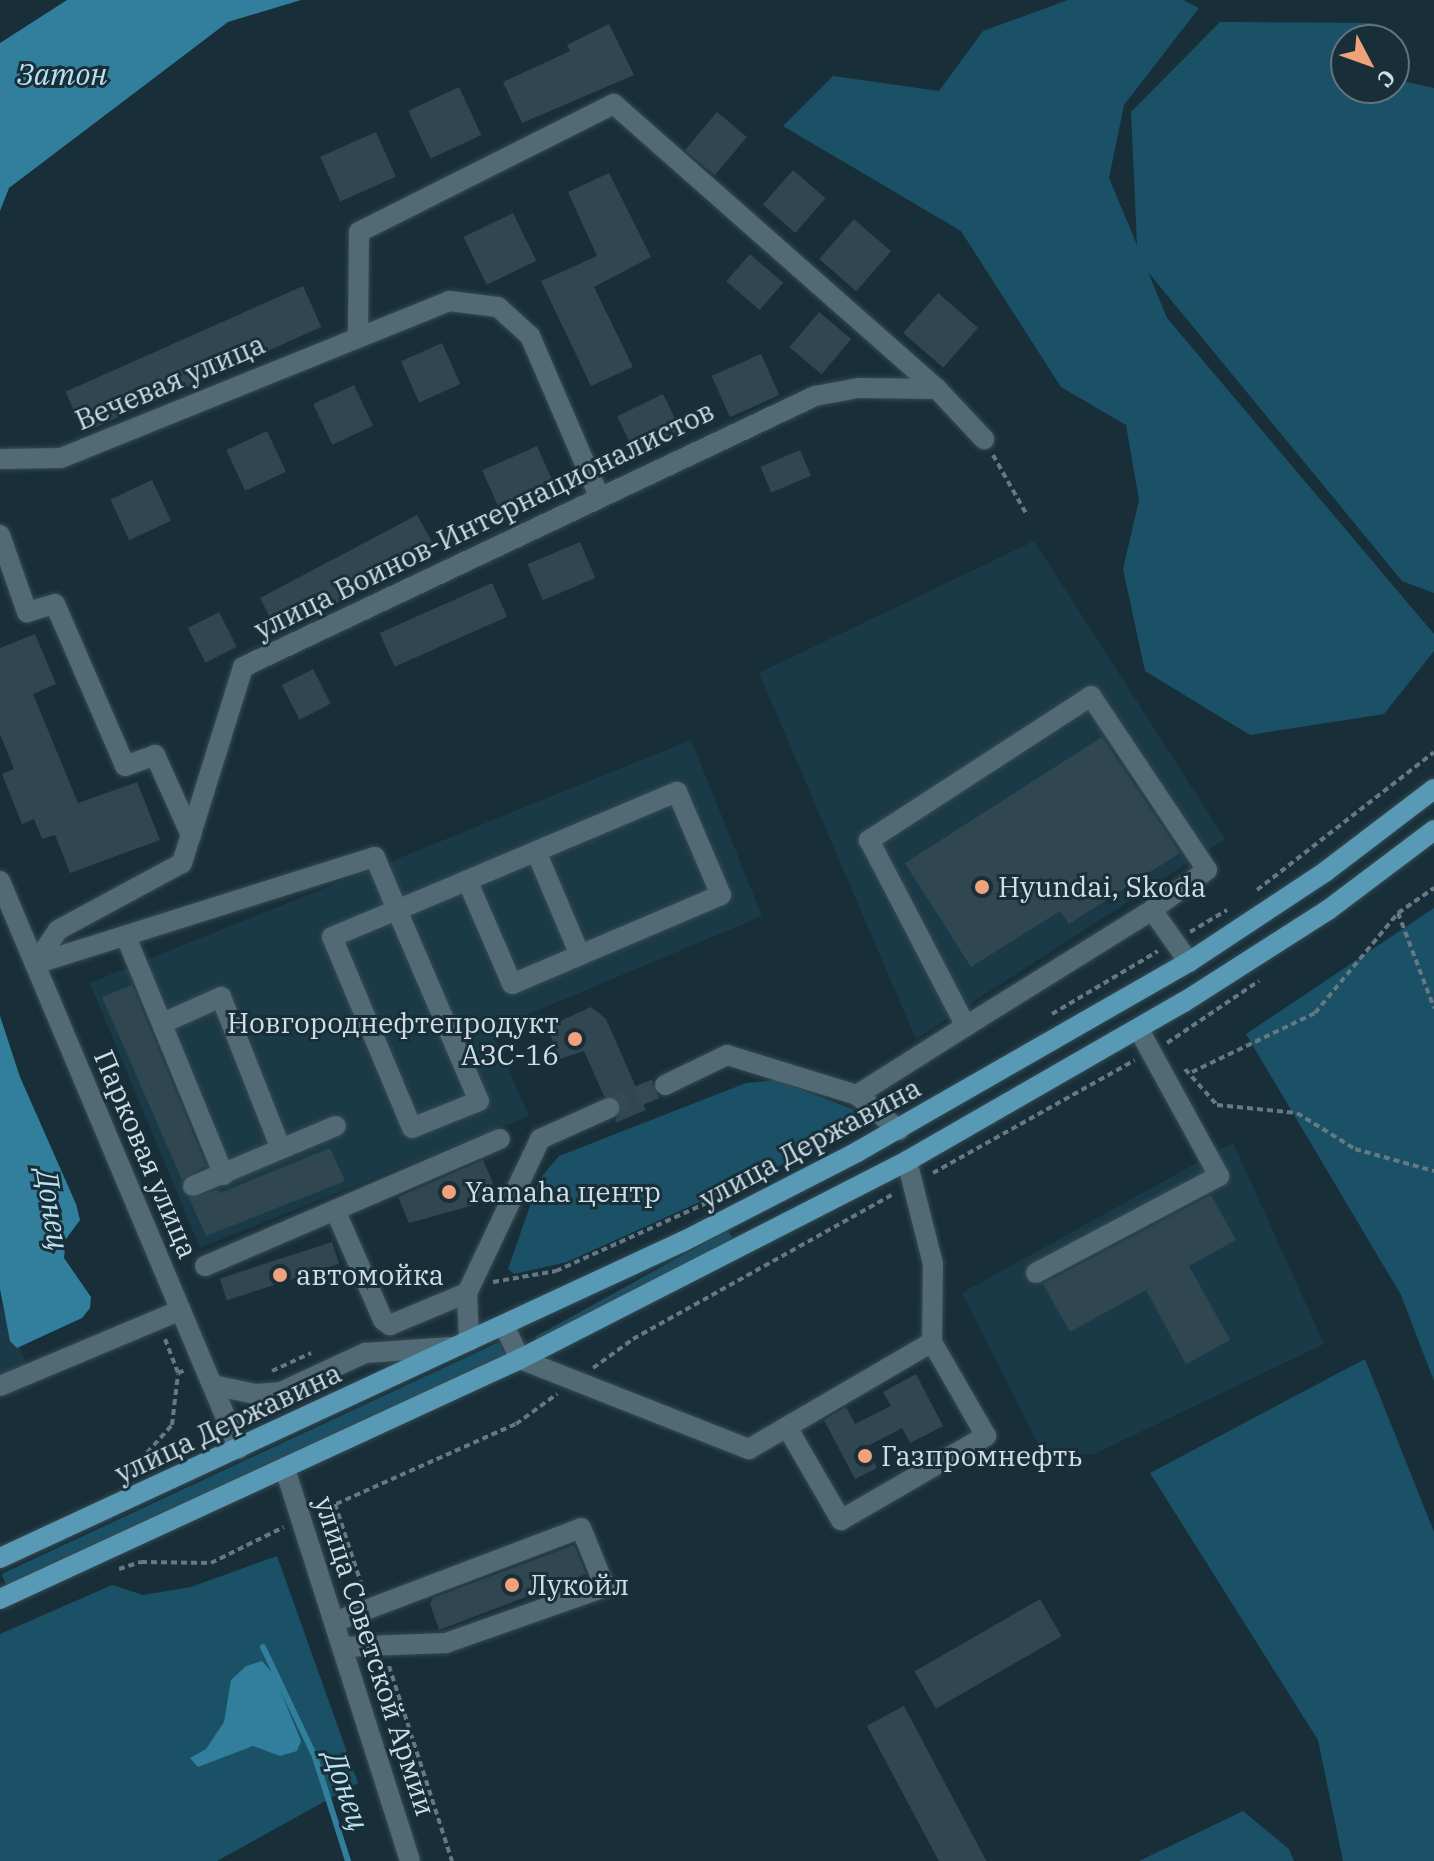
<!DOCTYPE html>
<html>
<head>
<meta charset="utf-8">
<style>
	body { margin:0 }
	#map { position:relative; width:1434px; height:1861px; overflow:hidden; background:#182f39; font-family:"IBM Plex Serif",serif }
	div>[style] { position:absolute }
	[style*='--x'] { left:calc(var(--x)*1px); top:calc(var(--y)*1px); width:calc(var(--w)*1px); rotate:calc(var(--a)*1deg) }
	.built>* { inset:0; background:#1b3a47 }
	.green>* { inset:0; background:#1a5166; transform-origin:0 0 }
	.water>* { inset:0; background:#317e9d }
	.stream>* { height:6px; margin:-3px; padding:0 3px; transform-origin:3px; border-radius:3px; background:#317e9d }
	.building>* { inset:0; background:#304752; transform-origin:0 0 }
	.minor-tunnel>* { height:20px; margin-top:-10px; transform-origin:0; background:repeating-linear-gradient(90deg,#344953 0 20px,transparent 0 30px) }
	.path>* { height:4px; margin-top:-2px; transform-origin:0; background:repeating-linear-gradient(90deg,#667982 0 6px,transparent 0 10px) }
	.roads { filter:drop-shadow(0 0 2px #374a53) drop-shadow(0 0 2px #374a53) }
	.minor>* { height:20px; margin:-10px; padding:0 10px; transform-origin:10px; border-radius:10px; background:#526a75 }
	.major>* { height:20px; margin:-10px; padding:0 10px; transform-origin:10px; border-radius:10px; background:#589ab6 }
	.dots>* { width:22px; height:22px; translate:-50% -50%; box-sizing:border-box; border:4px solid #182f39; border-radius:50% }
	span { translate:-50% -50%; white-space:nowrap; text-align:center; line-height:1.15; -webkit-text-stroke:6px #182f39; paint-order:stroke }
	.street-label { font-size:28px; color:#d0dde4 }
	.poi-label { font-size:28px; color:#d0dde4 }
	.left { translate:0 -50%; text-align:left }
	.right { translate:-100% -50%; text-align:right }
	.water-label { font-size:30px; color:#bbe2f3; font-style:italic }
	.north { position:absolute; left:1330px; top:24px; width:80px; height:80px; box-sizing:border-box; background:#182f39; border:2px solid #62757d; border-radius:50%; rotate:131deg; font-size:22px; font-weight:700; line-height:32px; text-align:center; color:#d0dde4 }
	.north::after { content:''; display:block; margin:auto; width:28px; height:36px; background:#f0a27a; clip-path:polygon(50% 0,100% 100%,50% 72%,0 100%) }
</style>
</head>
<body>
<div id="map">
	<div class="built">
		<i style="clip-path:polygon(1034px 541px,1225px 839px,916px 1039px,759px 673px)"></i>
		<i style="clip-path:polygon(691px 740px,762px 916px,491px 1030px,529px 1116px,200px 1248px,90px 983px)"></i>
		<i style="clip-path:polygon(1233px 1143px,1324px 1344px,1092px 1455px,1041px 1449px,962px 1293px)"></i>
		<i style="clip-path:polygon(0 1302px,27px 1365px,0 1377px)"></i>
	</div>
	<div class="green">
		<i style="clip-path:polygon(1068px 0,1183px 0,1199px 8px,1124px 105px,1109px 178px,1137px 245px,1131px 112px,1220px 22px,1373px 23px,1379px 40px,1346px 40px,1346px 88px,1394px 88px,1394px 79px,1434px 88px,1434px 593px,1402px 581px,1148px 272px,1167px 318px,1434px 634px,1434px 651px,1384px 714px,1250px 735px,1145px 671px,1123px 569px,1139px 500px,1126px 425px,1061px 387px,961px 231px,783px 126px,833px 76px,939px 91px,983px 31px)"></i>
		<i style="clip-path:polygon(1434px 908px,1434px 1381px,1401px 1295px,1246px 1034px)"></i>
		<i style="clip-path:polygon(777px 1080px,865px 1114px,872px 1124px,567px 1262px,514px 1274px,508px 1269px,539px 1180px,559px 1156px,746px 1083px)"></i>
		<i style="left:728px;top:1230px;width:10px;height:220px;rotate:61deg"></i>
		<i style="left:499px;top:1342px;width:14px;height:549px;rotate:65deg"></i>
		<i style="clip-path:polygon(1365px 1359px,1434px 1532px,1434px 1861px,1343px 1861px,1318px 1740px,1150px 1473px)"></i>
		<i style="clip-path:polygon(277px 1556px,358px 1783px,217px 1861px,0 1861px,0 1634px,112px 1585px,143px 1595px,191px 1587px)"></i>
		<i style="clip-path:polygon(1243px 1811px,1289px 1849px,1294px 1861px,1139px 1861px)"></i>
	</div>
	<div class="water">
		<i style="clip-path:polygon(67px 0,301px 0,228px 22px,9px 188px,0 211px,0 43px)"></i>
		<i style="clip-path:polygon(0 1016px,20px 1077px,76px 1204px,80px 1220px,66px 1239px,64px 1258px,91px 1297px,90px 1308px,82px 1318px,17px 1348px,10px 1341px,0 1289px)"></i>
		<i style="clip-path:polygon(262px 1661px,274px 1675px,301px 1741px,297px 1751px,280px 1756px,253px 1746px,198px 1767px,190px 1758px,206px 1749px,224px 1722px,231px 1680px,246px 1666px)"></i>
	</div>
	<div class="stream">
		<i style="--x:263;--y:1647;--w:122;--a:64.7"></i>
		<i style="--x:315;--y:1757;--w:109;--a:72.4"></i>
	</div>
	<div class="building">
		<i style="clip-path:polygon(609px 24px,634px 75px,522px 123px,503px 82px,570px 51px,567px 45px)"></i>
		<i style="left:459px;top:87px;width:53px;height:56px;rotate:65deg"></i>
		<i style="left:717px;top:112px;width:39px;height:50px;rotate:40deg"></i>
		<i style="left:376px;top:132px;width:49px;height:61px;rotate:66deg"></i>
		<i style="left:793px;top:170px;width:43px;height:46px;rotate:41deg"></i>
		<i style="clip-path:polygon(609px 173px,651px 257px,594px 287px,633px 367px,591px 386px,541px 281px,597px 256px,568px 192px)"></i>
		<i style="left:513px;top:213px;width:53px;height:55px;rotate:64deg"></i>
		<i style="left:854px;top:219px;width:49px;height:53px;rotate:41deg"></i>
		<i style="left:750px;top:254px;width:44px;height:36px;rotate:41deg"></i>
		<i style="left:303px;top:286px;width:45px;height:260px;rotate:66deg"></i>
		<i style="left:938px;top:293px;width:53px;height:53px;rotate:41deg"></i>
		<i style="left:819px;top:312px;width:42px;height:46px;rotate:40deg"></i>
		<i style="left:442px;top:343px;width:45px;height:45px;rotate:66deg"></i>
		<i style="left:761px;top:354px;width:45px;height:54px;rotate:66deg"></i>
		<i style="left:354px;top:385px;width:45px;height:45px;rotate:65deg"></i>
		<i style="left:663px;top:394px;width:43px;height:51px;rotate:64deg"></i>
		<i style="left:267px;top:431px;width:45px;height:45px;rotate:65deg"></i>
		<i style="left:537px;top:446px;width:48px;height:60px;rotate:66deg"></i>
		<i style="left:800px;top:450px;width:28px;height:43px;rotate:67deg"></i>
		<i style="left:152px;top:480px;width:45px;height:46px;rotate:65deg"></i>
		<i style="clip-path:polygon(417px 515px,432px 542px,383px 567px,388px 577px,278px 633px,260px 598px)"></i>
		<i style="left:580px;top:542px;width:39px;height:57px;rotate:67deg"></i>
		<i style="left:492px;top:583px;width:37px;height:123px;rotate:66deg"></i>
		<i style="left:219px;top:612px;width:39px;height:35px;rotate:63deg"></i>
		<i style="clip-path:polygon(35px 634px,56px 684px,33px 694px,78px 803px,137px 782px,160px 840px,70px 873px,55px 835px,42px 839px,34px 819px,22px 824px,2px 774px,14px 769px,0 734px,0 648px)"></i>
		<i style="left:313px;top:669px;width:39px;height:35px;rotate:63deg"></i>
		<i style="clip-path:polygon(1102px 737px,1180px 853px,1069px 924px,1060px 911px,971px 967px,905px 863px)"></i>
		<i style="clip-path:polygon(132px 985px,206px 1166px,182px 1180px,102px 997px)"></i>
		<i style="clip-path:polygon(591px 1007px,606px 1019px,646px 1110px,615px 1123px,620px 1102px,604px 1096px,584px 1051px,560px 1059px,547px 1027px)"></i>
		<i style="clip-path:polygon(330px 1148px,345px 1181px,206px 1236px,189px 1198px,218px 1190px,220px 1193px)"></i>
		<i style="clip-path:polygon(483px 1160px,493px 1183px,485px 1202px,409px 1223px,398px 1197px)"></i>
		<i style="clip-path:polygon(1211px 1195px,1236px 1240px,1189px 1266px,1230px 1340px,1186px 1364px,1146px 1290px,1070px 1332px,1043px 1284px)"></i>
		<i style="left:332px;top:1242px;width:23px;height:118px;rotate:72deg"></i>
		<i style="clip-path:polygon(916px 1374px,943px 1426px,910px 1443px,902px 1428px,866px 1447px,877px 1468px,855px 1479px,824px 1420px,846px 1407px,855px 1424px,891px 1406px,883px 1392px)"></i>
		<i style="clip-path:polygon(574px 1545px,586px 1574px,439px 1630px,430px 1604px,433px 1598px)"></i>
		<i style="left:1040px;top:1599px;width:43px;height:145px;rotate:60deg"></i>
		<i style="left:904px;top:1706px;width:176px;height:42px;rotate:62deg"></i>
	</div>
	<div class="minor-tunnel">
		<i style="--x:609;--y:1108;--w:61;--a:-22.3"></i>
	</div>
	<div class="path">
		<i style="--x:993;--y:455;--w:69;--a:60.5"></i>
		<i style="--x:1257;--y:890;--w:224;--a:-37.9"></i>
		<i style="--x:1398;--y:913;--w:102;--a:69.2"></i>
		<i style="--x:1190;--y:932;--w:43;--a:-30.7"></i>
		<i style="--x:1052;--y:1014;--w:123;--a:-30.7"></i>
		<i style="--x:1167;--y:1043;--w:111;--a:-34"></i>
		<i style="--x:1185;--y:1069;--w:48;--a:48.4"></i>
		<i style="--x:1217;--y:1105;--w:80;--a:5.7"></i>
		<i style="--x:1297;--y:1113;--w:68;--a:31.8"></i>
		<i style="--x:1355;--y:1149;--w:82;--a:15.6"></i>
		<i style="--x:1192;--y:1072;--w:136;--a:-25.6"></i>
		<i style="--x:1315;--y:1013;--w:130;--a:-50.3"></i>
		<i style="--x:1398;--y:913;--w:44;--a:-34.8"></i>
		<i style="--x:933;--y:1173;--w:231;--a:-29.2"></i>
		<i style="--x:493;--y:1282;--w:64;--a:-9.9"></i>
		<i style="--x:556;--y:1271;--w:180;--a:-24.3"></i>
		<i style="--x:165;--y:1339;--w:36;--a:69"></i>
		<i style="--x:178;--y:1373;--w:8;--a:-23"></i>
		<i style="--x:593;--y:1368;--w:49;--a:-35.9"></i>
		<i style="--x:633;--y:1339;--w:298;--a:-29.1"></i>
		<i style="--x:272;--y:1371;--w:43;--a:-24.8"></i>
		<i style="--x:127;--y:1475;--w:67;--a:-48"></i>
		<i style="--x:172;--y:1425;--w:51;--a:-83.3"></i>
		<i style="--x:335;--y:1504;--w:89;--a:71.8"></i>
		<i style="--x:318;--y:1512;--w:217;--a:-24"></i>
		<i style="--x:516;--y:1424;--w:51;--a:-36.2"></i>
		<i style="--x:119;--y:1569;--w:23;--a:-18"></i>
		<i style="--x:141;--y:1562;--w:70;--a:0.8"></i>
		<i style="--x:211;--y:1563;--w:81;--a:-26.3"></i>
		<i style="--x:389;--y:1666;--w:205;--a:72.1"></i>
	</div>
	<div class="roads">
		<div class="minor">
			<i style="--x:358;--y:333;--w:101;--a:-89.4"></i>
			<i style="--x:359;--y:232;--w:285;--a:-26.7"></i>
			<i style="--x:614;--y:104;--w:431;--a:41.4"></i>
			<i style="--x:937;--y:389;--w:69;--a:46.8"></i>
			<i style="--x:0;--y:459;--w:61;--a:-0.9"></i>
			<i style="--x:61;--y:458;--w:419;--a:-22"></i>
			<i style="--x:449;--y:301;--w:49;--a:7"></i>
			<i style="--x:498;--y:307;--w:43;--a:42.2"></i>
			<i style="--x:530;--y:336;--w:172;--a:66.7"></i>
			<i style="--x:0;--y:535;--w:82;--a:70.7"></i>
			<i style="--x:27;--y:612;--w:29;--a:-16"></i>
			<i style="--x:55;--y:604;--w:176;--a:66.6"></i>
			<i style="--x:125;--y:766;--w:32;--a:-20"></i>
			<i style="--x:155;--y:755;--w:88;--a:65.8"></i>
			<i style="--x:536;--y:851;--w:113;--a:67.1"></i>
			<i style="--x:0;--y:881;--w:616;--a:67.18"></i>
			<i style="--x:1152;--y:910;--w:68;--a:-36"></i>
			<i style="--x:1207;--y:870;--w:209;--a:-123.7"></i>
			<i style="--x:1091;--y:696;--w:265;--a:147"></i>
			<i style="--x:869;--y:840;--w:210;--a:62.5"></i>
			<i style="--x:966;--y:1026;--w:219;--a:-31.9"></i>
			<i style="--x:1152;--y:910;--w:64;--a:54.6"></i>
			<i style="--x:127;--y:939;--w:255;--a:67.7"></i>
			<i style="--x:35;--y:964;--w:356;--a:-17.5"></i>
			<i style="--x:375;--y:857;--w:57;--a:67.5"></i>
			<i style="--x:397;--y:910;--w:208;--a:66.8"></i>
			<i style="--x:479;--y:1101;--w:72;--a:158.1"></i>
			<i style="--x:412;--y:1128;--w:207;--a:-112.7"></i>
			<i style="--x:332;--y:937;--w:70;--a:-22.6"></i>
			<i style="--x:397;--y:910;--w:304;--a:-22.9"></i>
			<i style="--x:677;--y:792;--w:112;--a:66.9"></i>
			<i style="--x:721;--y:895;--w:227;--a:156.9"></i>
			<i style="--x:512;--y:984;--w:113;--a:-113.4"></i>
			<i style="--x:35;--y:964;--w:41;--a:-55.9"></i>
			<i style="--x:58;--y:930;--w:141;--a:-28.4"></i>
			<i style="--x:182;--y:863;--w:205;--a:-72.7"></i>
			<i style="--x:243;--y:667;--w:633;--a:-25.35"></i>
			<i style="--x:815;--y:396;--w:44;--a:-10.5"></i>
			<i style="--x:858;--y:388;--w:79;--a:0.7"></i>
			<i style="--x:163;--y:1023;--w:64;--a:-24.1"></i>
			<i style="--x:221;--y:997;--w:163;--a:68.5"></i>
			<i style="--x:665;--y:1085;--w:69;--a:-25.8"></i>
			<i style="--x:727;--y:1055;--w:136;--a:17.1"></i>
			<i style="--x:857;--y:1095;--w:55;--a:39.8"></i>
			<i style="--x:857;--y:1095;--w:129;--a:-32.3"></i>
			<i style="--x:193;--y:1186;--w:155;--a:-22.8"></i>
			<i style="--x:335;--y:1210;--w:120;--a:66.4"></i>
			<i style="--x:383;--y:1320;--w:9;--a:36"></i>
			<i style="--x:390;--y:1325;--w:83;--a:-22.6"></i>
			<i style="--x:205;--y:1266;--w:321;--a:-23.3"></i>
			<i style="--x:1036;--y:1273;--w:207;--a:-27.9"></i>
			<i style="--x:1219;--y:1176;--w:166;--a:-118.7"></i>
			<i style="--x:504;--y:1325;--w:38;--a:65"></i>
			<i style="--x:520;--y:1359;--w:246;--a:21.5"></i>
			<i style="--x:749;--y:1449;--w:212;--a:-30.3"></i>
			<i style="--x:932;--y:1342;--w:78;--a:-89.3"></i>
			<i style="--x:933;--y:1264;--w:106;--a:-104.2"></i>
			<i style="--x:469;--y:1341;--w:48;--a:-92.4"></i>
			<i style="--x:467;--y:1293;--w:170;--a:-64.6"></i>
			<i style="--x:540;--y:1139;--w:76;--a:-24.2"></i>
			<i style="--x:213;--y:1385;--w:43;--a:12.1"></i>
			<i style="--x:255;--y:1394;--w:26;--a:-4"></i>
			<i style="--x:281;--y:1392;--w:93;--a:-24.9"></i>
			<i style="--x:365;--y:1353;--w:87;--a:-3.9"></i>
			<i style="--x:0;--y:1386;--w:196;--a:-22.8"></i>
			<i style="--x:787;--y:1427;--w:108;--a:59.9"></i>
			<i style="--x:841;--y:1520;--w:168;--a:-30.1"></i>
			<i style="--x:986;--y:1436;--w:108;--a:-119.9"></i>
			<i style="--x:285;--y:1469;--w:411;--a:72.3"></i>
			<i style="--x:334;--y:1622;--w:264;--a:-20.8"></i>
			<i style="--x:581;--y:1528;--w:64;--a:67.9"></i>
			<i style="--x:605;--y:1587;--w:169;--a:160.6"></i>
			<i style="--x:446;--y:1643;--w:104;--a:177.8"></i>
		</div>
		<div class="major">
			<i style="--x:0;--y:1558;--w:754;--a:-24.87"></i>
			<i style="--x:684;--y:1241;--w:195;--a:-27.2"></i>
			<i style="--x:857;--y:1152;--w:383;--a:-29.8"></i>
			<i style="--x:1189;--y:962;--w:163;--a:-33.5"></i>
			<i style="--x:1325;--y:872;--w:137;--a:-37.3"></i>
			<i style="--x:0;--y:1599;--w:573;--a:-24.78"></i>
			<i style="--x:520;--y:1359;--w:435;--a:-27.1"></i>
			<i style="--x:907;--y:1161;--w:319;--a:-29.9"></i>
			<i style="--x:1184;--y:1002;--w:171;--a:-32.6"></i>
			<i style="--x:1328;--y:910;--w:133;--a:-37"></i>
		</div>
	</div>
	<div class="dots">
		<i style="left:982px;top:887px;background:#f0a27a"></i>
		<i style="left:575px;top:1039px;background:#f0a27a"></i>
		<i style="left:449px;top:1192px;background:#f0a27a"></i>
		<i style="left:280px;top:1275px;background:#f0a27a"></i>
		<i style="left:865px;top:1456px;background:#f0a27a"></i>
		<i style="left:512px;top:1585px;background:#f0a27a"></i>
	</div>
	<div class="street-label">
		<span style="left:170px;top:382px;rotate:-23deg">Вечевая улица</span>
		<span style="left:484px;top:520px;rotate:-26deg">улица Воинов-Интернационалистов</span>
		<span style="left:810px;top:1143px;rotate:-28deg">улица Державина</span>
		<span style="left:146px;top:1154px;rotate:67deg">Парковая улица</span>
		<span style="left:228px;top:1423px;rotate:-25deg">улица Державина</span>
		<span style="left:375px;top:1656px;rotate:72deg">улица Советской Армии</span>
	</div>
	<div class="poi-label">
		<span class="left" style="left:998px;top:887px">Hyundai, Skoda</span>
		<span class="right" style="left:559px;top:1039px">Новгороднефтепродукт<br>АЗС-16</span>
		<span class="left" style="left:465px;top:1192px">Yamaha центр</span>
		<span class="left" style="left:296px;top:1275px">автомойка</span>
		<span class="left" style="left:881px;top:1456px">Газпромнефть</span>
		<span class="left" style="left:528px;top:1585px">Лукойл</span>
	</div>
	<div class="water-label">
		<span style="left:62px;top:74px">Затон</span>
		<span style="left:53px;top:1209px;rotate:81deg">Донец</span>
		<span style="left:347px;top:1790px;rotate:71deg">Донец</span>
	</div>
	<div class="north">С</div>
</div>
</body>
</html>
